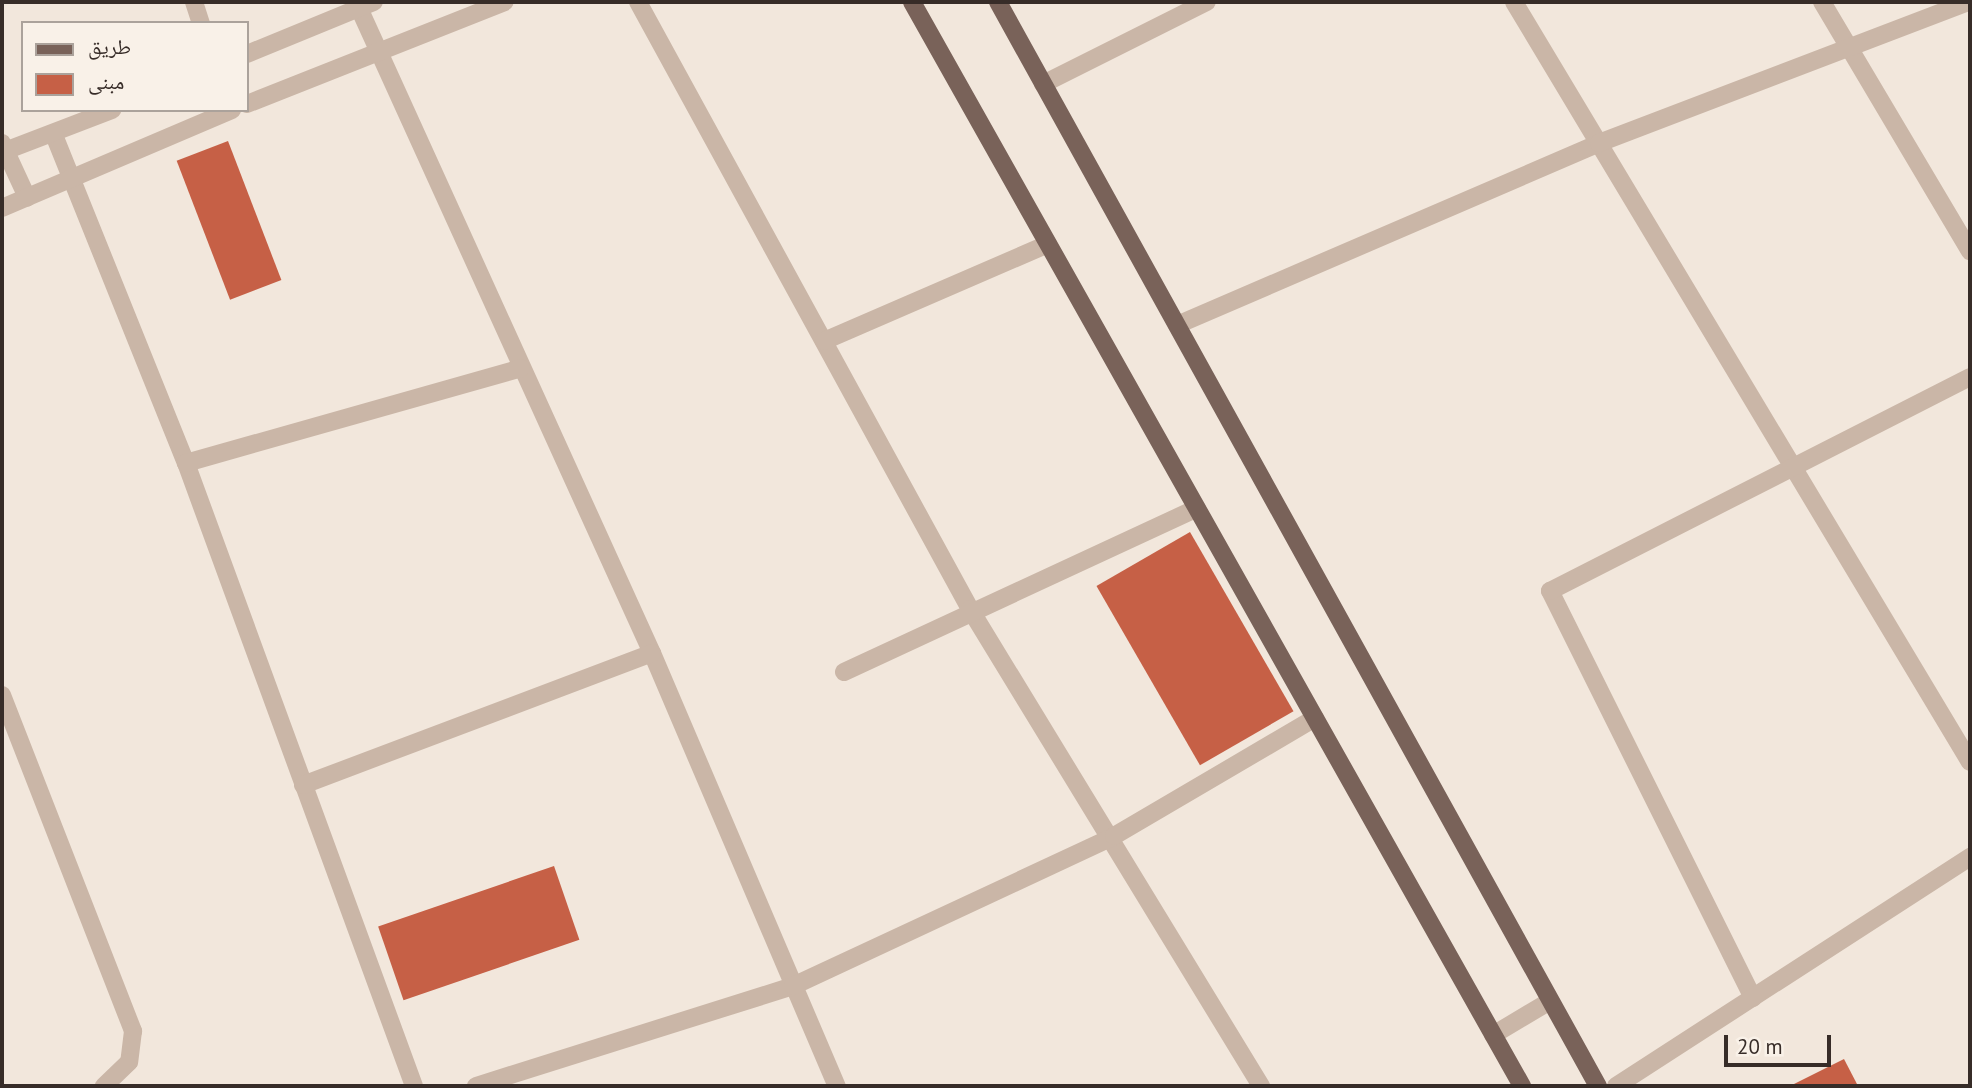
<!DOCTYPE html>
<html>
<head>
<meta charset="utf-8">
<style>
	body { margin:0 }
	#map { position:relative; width:1972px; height:1088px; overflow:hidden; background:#f2e7dc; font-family:"PT Sans","Noto Naskh Arabic",sans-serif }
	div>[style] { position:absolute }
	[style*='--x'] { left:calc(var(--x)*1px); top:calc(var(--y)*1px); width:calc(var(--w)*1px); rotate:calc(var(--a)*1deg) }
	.building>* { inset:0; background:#c66046; transform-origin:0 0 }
	.minor>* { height:18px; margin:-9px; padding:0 9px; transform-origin:9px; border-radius:9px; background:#cab6a7 }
	.major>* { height:18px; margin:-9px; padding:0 9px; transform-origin:9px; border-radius:9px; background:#796259 }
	span { translate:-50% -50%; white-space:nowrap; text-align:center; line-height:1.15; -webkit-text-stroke:5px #f9f1e8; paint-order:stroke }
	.frame { position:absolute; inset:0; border:4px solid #372c28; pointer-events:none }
	.legend { position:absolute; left:21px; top:21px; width:228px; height:91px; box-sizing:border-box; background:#f9f1e8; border:2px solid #aba29b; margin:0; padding:9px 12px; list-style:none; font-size:21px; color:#372c28 }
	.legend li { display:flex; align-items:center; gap:14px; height:35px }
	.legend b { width:35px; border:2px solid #aba29b }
	.scale { position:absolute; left:1724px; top:1035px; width:107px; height:32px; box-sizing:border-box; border:4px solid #372c28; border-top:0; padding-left:9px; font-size:21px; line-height:24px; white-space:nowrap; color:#372c28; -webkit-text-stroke:5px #f9f1e8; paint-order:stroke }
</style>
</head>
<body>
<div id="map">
	<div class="building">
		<i style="left:228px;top:141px;width:149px;height:55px;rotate:69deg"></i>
		<i style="left:1190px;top:532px;width:207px;height:108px;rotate:60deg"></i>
		<i style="left:554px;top:866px;width:78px;height:186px;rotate:71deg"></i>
		<i style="clip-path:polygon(1844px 1059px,1858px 1086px,1790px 1086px)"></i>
	</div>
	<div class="minor">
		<i style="--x:194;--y:2;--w:22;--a:72"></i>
		<i style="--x:638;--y:2;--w:692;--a:61.32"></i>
		<i style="--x:970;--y:609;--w:559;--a:58.61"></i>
		<i style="--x:1514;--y:2;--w:886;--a:59.04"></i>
		<i style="--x:1822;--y:2;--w:290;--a:59.3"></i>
		<i style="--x:359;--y:8;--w:708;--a:65.57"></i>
		<i style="--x:652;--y:653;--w:471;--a:66.9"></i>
		<i style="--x:247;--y:54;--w:137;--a:-22.3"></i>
		<i style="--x:1043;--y:84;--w:183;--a:-26.6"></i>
		<i style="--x:247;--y:104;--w:277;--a:-21.6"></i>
		<i style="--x:54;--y:135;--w:354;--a:68.1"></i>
		<i style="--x:186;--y:463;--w:663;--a:69.9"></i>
		<i style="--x:2;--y:143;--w:60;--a:65.2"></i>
		<i style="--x:2;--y:152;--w:118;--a:-20.9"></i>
		<i style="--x:2;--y:208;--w:250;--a:-23.1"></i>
		<i style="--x:1177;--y:325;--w:460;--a:-23.3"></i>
		<i style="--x:1599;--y:143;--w:395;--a:-20.9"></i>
		<i style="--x:824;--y:341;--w:244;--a:-23.4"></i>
		<i style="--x:186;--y:463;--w:348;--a:-15.8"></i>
		<i style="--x:844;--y:672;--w:389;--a:-24.9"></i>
		<i style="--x:2;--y:695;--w:361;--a:68.7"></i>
		<i style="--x:133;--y:1031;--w:31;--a:97"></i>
		<i style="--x:129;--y:1062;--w:35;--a:136"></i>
		<i style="--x:303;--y:785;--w:373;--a:-20.7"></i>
		<i style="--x:1753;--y:998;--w:455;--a:-116.5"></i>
		<i style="--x:1550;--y:591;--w:471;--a:-27"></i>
		<i style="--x:1493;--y:1035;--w:66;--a:-30.8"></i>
		<i style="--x:476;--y:1086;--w:332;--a:-17.5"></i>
		<i style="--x:793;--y:986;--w:354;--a:-25"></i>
		<i style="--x:1114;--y:836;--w:233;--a:-30.4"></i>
		<i style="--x:1616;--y:1086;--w:422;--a:-32.9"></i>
	</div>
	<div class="major">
		<i style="--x:912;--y:2;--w:1244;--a:60.63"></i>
		<i style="--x:998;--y:2;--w:1239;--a:61.04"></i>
	</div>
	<div class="frame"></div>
	<ul class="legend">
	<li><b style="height:9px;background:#796259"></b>طريق</li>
	<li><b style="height:19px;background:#c66046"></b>مبنى</li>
	</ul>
	<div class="scale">20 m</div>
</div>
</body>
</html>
